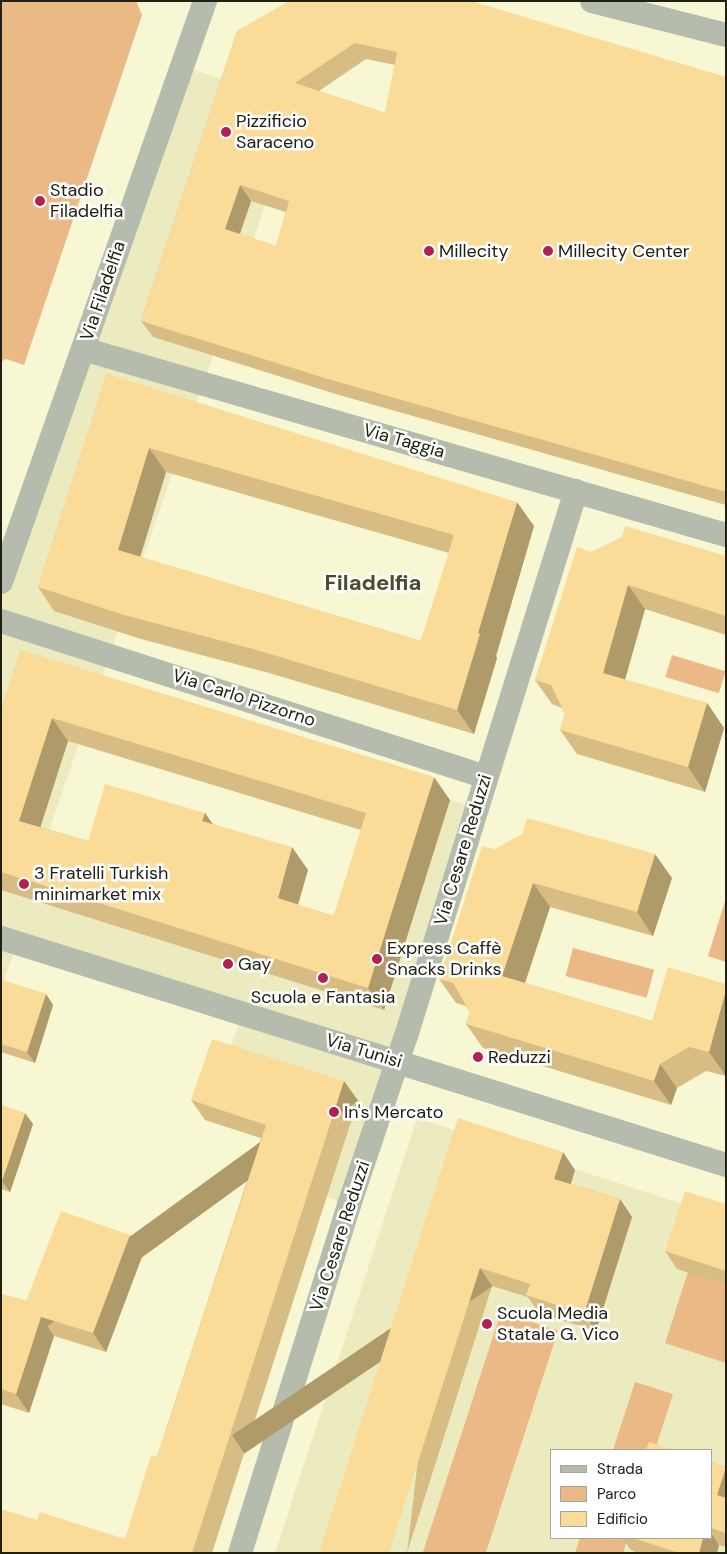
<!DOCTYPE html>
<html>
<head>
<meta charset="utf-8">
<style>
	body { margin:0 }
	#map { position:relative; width:727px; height:1554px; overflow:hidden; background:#f8f7d3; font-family:"DM Sans",sans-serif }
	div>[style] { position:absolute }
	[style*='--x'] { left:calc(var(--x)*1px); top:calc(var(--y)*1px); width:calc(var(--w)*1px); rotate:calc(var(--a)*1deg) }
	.built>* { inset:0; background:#ebebbf }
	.green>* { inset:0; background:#eab986; transform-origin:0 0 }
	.minor>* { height:24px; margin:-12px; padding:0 12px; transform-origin:12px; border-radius:12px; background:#b5bcad }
	.wall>* { inset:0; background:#d7bd83 }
	.shaded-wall>* { inset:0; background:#af9a6a; transform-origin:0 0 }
	.building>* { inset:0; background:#fadc98 }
	.dots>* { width:14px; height:14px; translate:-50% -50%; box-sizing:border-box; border:2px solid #fff; border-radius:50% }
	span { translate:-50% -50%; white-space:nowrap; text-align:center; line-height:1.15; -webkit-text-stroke:5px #fff; paint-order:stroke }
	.poi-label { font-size:18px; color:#202013 }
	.left { translate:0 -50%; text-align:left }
	.street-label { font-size:18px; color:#202013 }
	.district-label { font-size:22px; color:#4c4b2c; font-weight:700 }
	.frame { position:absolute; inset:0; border:2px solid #202013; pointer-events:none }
	.legend { position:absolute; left:550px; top:1449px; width:162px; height:90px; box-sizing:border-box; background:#fff; border:1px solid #a6a6a1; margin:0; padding:6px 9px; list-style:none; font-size:15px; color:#202013 }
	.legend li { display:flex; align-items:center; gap:10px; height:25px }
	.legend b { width:25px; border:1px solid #a6a6a1 }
</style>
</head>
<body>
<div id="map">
	<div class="built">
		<i style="clip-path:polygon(182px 66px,300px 104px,44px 845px,349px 938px,398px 784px,476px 808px,349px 1205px,292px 1185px,285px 1146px,205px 1120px,242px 1014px,17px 943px,1px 991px,1px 581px)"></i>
		<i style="clip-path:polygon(evenodd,417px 1118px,726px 1218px,726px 1553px,275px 1553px,417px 1118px,551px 1450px,711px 1450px,711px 1538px,551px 1538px,551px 1450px)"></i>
	</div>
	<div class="green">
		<i style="clip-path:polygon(1px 1px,136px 1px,142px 15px,24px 365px,6px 359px,1px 362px)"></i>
		<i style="left:672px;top:655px;width:56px;height:23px;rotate:17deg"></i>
		<i style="clip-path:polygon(726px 898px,726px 962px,708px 956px)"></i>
		<i style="left:573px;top:948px;width:84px;height:29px;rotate:15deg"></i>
		<i style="clip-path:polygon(688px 1272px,726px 1285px,726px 1363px,665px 1343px)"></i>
		<i style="left:501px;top:1312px;width:60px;height:253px;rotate:18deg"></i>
		<i style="clip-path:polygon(635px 1382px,673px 1394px,655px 1450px,613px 1450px)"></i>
		<i style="clip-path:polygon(580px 1538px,628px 1538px,623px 1553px,575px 1553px)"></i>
	</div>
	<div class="minor">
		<i style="--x:592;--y:1;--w:138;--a:14.2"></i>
		<i style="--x:83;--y:349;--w:669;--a:16.13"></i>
		<i style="--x:1;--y:582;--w:616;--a:-70.65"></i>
		<i style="--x:1;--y:621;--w:509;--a:17.83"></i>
		<i style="--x:1;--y:938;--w:760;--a:17.39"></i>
		<i style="--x:240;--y:1553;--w:365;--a:-72.6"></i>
		<i style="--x:349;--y:1205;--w:178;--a:-71.4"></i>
		<i style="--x:406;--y:1036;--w:571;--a:-72.68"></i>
	</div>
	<div class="wall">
		<i style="clip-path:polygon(evenodd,237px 31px,726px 77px,726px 505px,339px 395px,153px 337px,141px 321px,237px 31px,366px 59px,395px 65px,385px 113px,319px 91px,366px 59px,237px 31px,251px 201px,286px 212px,276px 246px,240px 234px,251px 201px)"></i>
		<i style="clip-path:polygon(evenodd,107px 374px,534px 526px,496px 656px,497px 658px,474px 734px,269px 673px,141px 639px,54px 611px,38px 587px,107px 374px,166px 472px,449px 553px,421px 641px,140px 557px,166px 472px)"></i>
		<i style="clip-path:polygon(591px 552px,726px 556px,726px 635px,645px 609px,625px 680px,707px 703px,724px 728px,705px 792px,577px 754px,560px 730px,565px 714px,562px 708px,552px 704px,535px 680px)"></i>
		<i style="clip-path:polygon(evenodd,21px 650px,450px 800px,384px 1010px,1px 890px,1px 710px,21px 650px,68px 741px,361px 830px,334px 916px,298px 905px,308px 870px,212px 823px,205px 813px,88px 841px,40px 827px,68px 741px)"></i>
		<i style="clip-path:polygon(495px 849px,672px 878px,653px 936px,550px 907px,525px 983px,652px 1021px,726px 984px,726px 1076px,706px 1071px,677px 1088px,671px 1105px,483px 1048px,466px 1024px,470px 1012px,466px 1006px,456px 1003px,439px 979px)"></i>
		<i style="clip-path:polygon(1px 980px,46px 994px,53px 1005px,35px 1063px,1px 1052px)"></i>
		<i style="clip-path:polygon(191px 1100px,358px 1100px,212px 1553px,1px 1553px,37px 1520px,125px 1539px,157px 1457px,261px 1138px,205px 1120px)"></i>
		<i style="clip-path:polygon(1px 1105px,33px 1124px,10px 1192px,1px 1189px)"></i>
		<i style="clip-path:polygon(458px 1118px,575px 1170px,571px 1184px,620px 1199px,632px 1217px,596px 1331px,539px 1313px,528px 1297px,492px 1286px,407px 1553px)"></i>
		<i style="clip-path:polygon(726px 1204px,726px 1285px,677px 1269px,665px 1251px)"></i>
		<i style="clip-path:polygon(143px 1254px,106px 1352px,54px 1336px,29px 1413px,1px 1404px,1px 1294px,26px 1301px)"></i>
		<i style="clip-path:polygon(711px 1462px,726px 1467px,726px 1547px,719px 1545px,717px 1553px,638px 1553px,631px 1550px,622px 1538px,711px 1538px)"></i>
	</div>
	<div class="shaded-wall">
		<i style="clip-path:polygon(240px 185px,251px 201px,236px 245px,225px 229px)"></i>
		<i style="clip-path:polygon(149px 448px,166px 472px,135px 574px,118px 550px)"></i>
		<i style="clip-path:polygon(517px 502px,534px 526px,496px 656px,497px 658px,474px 734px,457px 710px,478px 633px)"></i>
		<i style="clip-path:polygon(628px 585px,645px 609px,620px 697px,603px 673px)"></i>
		<i style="clip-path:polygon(707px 703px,724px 728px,705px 792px,688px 767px)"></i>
		<i style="clip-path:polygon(52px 718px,68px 741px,35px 844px,19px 821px)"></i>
		<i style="clip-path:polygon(434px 777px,450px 800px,384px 1010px,368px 988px)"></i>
		<i style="clip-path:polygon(205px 813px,220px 835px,202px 821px)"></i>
		<i style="clip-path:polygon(292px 847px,308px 870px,293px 921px,278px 898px)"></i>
		<i style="clip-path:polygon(655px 854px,672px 878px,653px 936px,637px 912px)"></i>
		<i style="clip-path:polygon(533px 883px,550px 907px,519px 1001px,502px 976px)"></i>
		<i style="clip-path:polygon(726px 990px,726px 1076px,709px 1052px)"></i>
		<i style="clip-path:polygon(46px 994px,53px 1005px,35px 1063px,27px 1052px)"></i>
		<i style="clip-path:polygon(660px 1064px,677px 1088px,671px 1105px,654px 1081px)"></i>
		<i style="left:344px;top:1081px;width:24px;height:496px;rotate:54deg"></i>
		<i style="clip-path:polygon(25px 1113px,33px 1124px,10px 1192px,2px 1181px)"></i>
		<i style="clip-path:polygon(563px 1152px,575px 1170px,567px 1196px,554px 1179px)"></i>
		<i style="clip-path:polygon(620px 1199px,632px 1217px,596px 1331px,584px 1314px)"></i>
		<i style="clip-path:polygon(130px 1235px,143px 1254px,106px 1352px,93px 1333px)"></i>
		<i style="left:480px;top:1268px;width:22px;height:299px;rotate:56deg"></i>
		<i style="clip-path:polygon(41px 1317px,54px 1336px,29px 1413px,16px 1394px)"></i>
		<i style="clip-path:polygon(726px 1468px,726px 1507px,717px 1495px)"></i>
		<i style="clip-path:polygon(711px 1533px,719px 1545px,717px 1553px,699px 1553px,703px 1538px,711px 1538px)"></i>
	</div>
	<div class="building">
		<i style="clip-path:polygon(evenodd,289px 1px,471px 1px,726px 77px,726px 492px,328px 379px,141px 321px,237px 31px,289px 1px,355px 43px,397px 52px,385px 113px,295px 83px,355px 43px,289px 1px,240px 185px,289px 201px,276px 246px,225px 229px,240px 185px)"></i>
		<i style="clip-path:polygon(evenodd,107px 374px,517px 502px,478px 633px,480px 634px,457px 710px,253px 649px,124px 615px,38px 587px,107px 374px,149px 448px,454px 535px,421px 641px,118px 550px,149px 448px)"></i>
		<i style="clip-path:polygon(625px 526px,726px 556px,726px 616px,628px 585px,603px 673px,707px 703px,688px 767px,560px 730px,565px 714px,551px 685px,535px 680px,577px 547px,591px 552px,622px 537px)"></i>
		<i style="clip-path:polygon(evenodd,21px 650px,434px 777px,368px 988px,1px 872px,1px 710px,21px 650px,52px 718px,366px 813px,334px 916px,278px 898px,292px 847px,202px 821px,205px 813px,105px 784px,88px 841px,19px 821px,52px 718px)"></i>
		<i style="clip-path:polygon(527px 818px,655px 854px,637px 912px,533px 883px,502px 976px,652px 1021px,668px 967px,726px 984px,726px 990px,709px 1052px,689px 1047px,660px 1064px,654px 1081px,466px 1024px,470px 1012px,453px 983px,439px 979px,482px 846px,495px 849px,522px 834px)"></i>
		<i style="clip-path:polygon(1px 980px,46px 994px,27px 1052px,1px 1044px)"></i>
		<i style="clip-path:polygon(212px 1039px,344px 1081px,192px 1553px,1px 1553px,1px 1509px,37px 1520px,40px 1512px,125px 1539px,151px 1455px,157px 1457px,266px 1125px,191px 1100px)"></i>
		<i style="clip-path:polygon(1px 1105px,25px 1113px,2px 1181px,1px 1180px)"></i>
		<i style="clip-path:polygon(458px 1118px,563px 1152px,554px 1179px,620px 1199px,584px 1314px,526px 1295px,530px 1284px,480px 1268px,389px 1553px,319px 1553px)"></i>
		<i style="clip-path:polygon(685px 1191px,726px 1204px,726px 1271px,665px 1251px)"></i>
		<i style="clip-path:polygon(61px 1211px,130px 1235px,93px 1333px,41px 1317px,16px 1394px,1px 1389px,1px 1294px,26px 1301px)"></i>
		<i style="clip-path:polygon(649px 1442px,675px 1450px,646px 1450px)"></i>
		<i style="clip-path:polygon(711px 1462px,726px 1467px,717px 1495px,726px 1498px,726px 1533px,711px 1528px)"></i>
		<i style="clip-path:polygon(633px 1538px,703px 1538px,699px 1553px,679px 1553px)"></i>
	</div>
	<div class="dots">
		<i style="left:226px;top:132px;background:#b02051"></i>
		<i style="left:40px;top:201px;background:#b02051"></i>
		<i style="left:429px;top:251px;background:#b02051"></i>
		<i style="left:548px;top:251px;background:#b02051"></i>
		<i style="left:24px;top:884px;background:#b02051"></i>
		<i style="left:377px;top:959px;background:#b02051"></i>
		<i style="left:228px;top:964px;background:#b02051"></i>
		<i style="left:323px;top:978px;background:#b02051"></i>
		<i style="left:478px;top:1057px;background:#b02051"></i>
		<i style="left:334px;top:1112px;background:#b02051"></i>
		<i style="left:487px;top:1324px;background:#b02051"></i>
	</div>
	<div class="poi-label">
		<span class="left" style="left:236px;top:132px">Pizzificio<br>Saraceno</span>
		<span class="left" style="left:50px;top:201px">Stadio<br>Filadelfia</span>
		<span class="left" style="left:439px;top:251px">Millecity</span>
		<span class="left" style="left:558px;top:251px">Millecity Center</span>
		<span class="left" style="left:34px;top:884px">3 Fratelli Turkish<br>minimarket mix</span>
		<span class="left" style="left:387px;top:959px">Express Caffè<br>Snacks Drinks</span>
		<span class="left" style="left:238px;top:964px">Gay</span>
		<span style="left:323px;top:997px">Scuola e Fantasia</span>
		<span class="left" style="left:488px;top:1057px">Reduzzi</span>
		<span class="left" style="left:344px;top:1112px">In's Mercato</span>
		<span class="left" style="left:497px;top:1324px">Scuola Media<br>Statale G. Vico</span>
	</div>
	<div class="street-label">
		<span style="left:103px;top:291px;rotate:-71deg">Via Filadelfia</span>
		<span style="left:404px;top:441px;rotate:16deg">Via Taggia</span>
		<span style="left:244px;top:698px;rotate:18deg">Via Carlo Pizzorno</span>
		<span style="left:463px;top:850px;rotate:-73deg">Via Cesare Reduzzi</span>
		<span style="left:364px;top:1051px;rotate:17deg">Via Tunisi</span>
		<span style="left:340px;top:1236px;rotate:-72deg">Via Cesare Reduzzi</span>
	</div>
	<div class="district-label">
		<span style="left:373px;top:583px">Filadelfia</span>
	</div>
	<div class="frame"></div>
	<ul class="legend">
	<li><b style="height:6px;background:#b5bcad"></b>Strada</li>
	<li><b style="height:14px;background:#eab986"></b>Parco</li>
	<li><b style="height:14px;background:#fadc98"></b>Edificio</li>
	</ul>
</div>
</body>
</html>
